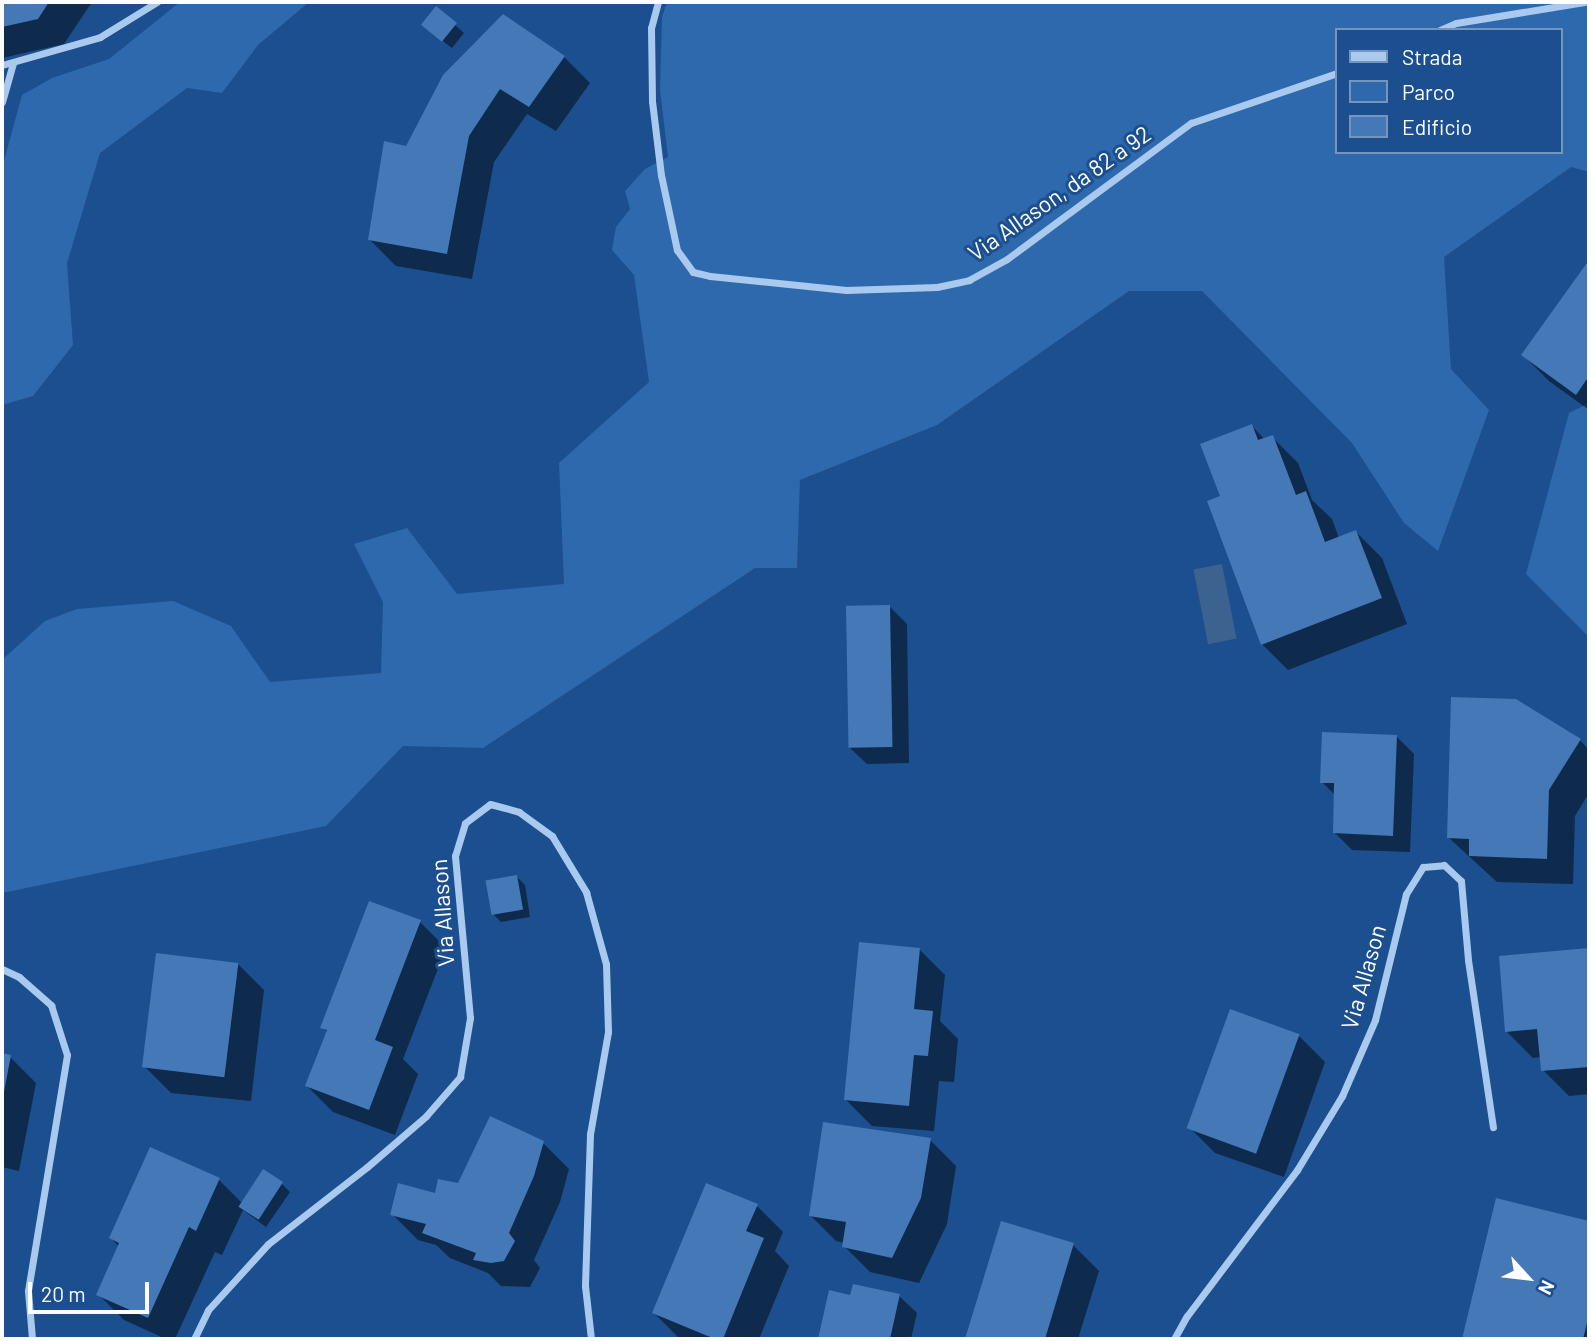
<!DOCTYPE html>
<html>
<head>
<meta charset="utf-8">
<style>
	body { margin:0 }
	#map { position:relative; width:1591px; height:1341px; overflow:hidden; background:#1b4f8f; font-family:Barlow,sans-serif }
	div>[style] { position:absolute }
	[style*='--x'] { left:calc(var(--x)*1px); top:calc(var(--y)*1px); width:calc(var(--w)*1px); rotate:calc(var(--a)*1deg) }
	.green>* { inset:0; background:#2e69ad }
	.water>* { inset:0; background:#3c6290; transform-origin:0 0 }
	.shadow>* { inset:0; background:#0007 }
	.building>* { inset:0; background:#4478b7; transform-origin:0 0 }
	.minor>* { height:7px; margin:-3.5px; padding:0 3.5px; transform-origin:3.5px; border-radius:3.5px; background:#a9c9ee }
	span { translate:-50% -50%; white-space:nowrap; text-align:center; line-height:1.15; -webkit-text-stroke:6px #1b4f8f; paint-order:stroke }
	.street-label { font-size:23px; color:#fff }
	.frame { position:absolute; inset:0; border:4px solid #fff; pointer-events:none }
	.legend { position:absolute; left:1335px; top:28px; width:228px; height:126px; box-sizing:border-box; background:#1b4f8f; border:2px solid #7695bc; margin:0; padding:9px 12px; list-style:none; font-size:21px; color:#fff }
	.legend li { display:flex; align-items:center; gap:14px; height:35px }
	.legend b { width:35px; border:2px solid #7695bc }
	.north { position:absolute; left:1493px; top:1243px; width:70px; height:70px; -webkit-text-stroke:5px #1b4f8f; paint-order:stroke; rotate:117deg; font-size:19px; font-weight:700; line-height:28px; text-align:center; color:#fff }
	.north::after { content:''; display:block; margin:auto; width:24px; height:32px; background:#fff; clip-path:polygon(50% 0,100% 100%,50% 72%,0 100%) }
	.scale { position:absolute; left:28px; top:1282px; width:121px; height:32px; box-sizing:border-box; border:4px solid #fff; border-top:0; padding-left:9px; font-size:21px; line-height:24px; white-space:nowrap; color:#fff; -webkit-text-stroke:5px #1b4f8f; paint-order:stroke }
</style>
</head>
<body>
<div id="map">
	<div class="green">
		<i style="clip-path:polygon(180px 2px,309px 2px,258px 45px,222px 93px,187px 88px,100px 153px,67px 263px,73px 345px,33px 396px,2px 405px,2px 168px,22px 95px,52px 78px,109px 59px)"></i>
		<i style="clip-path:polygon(evenodd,667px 2px,1589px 2px,1589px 172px,1571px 167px,1444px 257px,1451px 369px,1489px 410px,1438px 551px,1404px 523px,1352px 443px,1202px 291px,1129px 291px,937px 425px,800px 480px,797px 568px,755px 568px,483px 748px,403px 746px,326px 826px,2px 893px,2px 660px,45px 621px,77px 609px,173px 601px,231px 626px,270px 682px,381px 673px,383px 602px,354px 544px,407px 528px,457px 594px,564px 584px,559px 463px,649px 382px,634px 275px,612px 250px,616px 227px,630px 209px,625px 191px,645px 169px,668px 157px,660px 90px,662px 17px,667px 2px,1337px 30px,1561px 30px,1561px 152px,1337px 152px,1337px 30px)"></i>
		<i style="clip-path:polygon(1589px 403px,1589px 637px,1526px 574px,1569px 413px)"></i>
	</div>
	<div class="water">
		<i style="left:1222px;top:564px;width:76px;height:29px;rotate:79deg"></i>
	</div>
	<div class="shadow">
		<i style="clip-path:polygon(2px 2px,92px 2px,64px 44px,2px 58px)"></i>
		<i style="clip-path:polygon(437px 9px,464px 33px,452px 48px,432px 33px)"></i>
		<i style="clip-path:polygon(504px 16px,564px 57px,590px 83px,556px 131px,527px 114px,494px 162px,472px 279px,396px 266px,370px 240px)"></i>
		<i style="clip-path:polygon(1589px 263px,1589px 410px,1549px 381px,1523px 355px)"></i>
		<i style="clip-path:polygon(1252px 426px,1265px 440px,1272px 437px,1298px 463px,1312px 500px,1332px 519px,1339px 538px,1356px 532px,1382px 558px,1407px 624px,1288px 670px,1262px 644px,1222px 497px)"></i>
		<i style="clip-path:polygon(889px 606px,907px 624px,909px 763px,867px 764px,849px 747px)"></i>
		<i style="clip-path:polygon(1396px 736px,1414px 754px,1410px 852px,1352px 850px,1335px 833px,1336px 796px,1322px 782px)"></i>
		<i style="clip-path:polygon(1580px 740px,1589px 750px,1589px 793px,1575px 816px,1573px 884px,1497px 882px,1449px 838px)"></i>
		<i style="clip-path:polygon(516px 876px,525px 885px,530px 917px,501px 922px,492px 913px)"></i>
		<i style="clip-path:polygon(420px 922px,446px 948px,403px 1059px,418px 1074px,395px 1135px,333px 1112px,307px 1086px,328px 1033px,323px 1027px)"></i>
		<i style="clip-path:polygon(919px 949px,945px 975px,940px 1021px,958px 1039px,954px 1082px,939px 1081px,934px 1131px,872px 1126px,846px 1100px)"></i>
		<i style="clip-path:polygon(1589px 950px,1589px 1094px,1569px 1096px,1543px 1070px,1542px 1057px,1533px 1058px,1507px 1032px,1501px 957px)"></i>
		<i style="clip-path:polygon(238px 964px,264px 990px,251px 1101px,171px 1093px,145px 1067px)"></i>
		<i style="clip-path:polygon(1299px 1036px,1325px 1062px,1284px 1177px,1215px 1153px,1189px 1127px)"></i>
		<i style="clip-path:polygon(2px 1055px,10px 1057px,36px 1083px,19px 1171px,2px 1167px)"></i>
		<i style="clip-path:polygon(930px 1140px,956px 1166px,947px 1224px,919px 1283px,870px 1272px,844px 1246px,844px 1243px,836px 1241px,810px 1215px)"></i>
		<i style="clip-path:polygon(543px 1143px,569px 1169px,560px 1202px,534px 1260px,540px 1268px,530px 1287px,501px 1286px,488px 1273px,450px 1258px,436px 1245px,418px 1240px,392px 1214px,459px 1185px)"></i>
		<i style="clip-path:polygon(219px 1180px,242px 1203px,281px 1183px,290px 1192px,266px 1227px,243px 1210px,222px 1255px,215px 1252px,175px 1339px,166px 1339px,124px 1320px,98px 1294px,119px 1247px,111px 1238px)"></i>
		<i style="clip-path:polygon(1498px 1201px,1589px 1222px,1589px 1339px,1464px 1339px)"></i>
		<i style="clip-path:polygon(757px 1206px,783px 1232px,775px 1251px,789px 1266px,759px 1339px,680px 1339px,654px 1313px)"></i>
		<i style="clip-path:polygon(1002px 1223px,1073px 1245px,1099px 1271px,1078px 1339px,967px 1339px)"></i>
		<i style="clip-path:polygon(830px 1293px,852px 1297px,899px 1296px,917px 1313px,911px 1339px,820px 1339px)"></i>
	</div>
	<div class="building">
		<i style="clip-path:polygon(2px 2px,49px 2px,38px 19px,2px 27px)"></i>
		<i style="left:436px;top:6px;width:27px;height:24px;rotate:39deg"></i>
		<i style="clip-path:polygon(503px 14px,565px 56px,529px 107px,500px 89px,469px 136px,447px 254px,368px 240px,384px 141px,406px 146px,443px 75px)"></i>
		<i style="clip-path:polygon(1589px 260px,1589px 376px,1576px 395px,1521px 355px)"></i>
		<i style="clip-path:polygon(1252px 424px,1258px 440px,1273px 435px,1296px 495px,1306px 491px,1325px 542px,1356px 530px,1382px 598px,1261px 645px,1207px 501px,1220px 496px,1200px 444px)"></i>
		<i style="left:890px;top:605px;width:142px;height:44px;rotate:89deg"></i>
		<i style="clip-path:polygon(1451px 697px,1516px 699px,1581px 739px,1549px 790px,1547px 859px,1469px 856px,1469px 839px,1447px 838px)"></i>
		<i style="clip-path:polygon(1322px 732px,1397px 735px,1393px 836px,1333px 833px,1334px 783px,1320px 783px)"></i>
		<i style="left:517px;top:875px;width:35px;height:32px;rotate:80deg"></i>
		<i style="clip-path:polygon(369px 901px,421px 920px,375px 1040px,393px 1047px,369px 1110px,305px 1086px,327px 1030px,320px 1028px)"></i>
		<i style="clip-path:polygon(859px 942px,920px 948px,914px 1009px,933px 1011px,928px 1056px,914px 1055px,909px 1106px,844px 1100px)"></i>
		<i style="clip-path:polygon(1589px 948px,1589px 1067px,1541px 1071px,1537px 1029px,1505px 1032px,1499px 956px)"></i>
		<i style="left:156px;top:953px;width:83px;height:115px;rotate:7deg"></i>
		<i style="left:1230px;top:1009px;width:74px;height:127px;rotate:20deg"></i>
		<i style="clip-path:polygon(2px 1053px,11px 1055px,3px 1097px,2px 1097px)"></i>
		<i style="clip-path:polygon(490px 1116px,544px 1141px,534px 1176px,509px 1233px,515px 1241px,504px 1261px,491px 1263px,473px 1260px,476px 1253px,422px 1233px,426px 1224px,390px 1215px,398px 1183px,435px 1193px,438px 1179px,458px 1183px)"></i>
		<i style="clip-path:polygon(823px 1122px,931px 1138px,921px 1198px,892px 1258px,842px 1247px,846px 1222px,809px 1216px)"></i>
		<i style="clip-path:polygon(150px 1147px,220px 1178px,196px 1231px,189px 1227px,148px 1318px,96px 1295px,119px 1243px,109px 1238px)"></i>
		<i style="left:263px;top:1169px;width:24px;height:45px;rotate:33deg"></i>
		<i style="clip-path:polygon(706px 1183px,758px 1204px,746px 1231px,764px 1238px,723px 1339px,715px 1339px,652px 1313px)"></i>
		<i style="clip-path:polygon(1496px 1198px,1589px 1221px,1589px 1315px,1583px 1339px,1462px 1339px)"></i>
		<i style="clip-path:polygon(1001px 1221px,1074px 1243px,1045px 1339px,965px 1339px)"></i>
		<i style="clip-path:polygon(853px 1284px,900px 1294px,890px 1339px,818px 1339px,829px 1290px,850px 1295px)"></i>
	</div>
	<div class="minor">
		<i style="--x:658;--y:2;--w:27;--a:105"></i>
		<i style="--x:651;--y:28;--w:73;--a:89.2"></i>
		<i style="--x:652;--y:101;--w:75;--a:83.1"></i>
		<i style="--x:661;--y:175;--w:77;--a:78"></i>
		<i style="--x:677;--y:250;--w:27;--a:54"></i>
		<i style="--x:693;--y:272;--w:17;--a:13"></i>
		<i style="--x:710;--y:276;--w:137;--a:5.9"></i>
		<i style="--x:846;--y:290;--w:91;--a:-1.9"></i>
		<i style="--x:937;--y:287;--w:33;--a:-12"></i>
		<i style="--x:969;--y:280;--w:43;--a:-28.9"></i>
		<i style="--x:1007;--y:259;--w:229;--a:-36.5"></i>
		<i style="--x:1191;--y:123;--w:154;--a:-18.9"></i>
		<i style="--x:1440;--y:30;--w:17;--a:-24"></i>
		<i style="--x:1456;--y:23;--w:130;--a:-9.3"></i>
		<i style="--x:2;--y:65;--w:102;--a:-15.9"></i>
		<i style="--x:100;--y:37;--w:67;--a:-31.6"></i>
		<i style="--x:2;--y:102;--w:41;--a:-74.2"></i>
		<i style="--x:2;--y:969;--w:19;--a:25"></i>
		<i style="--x:19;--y:977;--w:43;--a:41.2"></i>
		<i style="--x:51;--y:1005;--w:52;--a:72.3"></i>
		<i style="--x:67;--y:1055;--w:239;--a:99.4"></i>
		<i style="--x:28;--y:1291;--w:48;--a:85.2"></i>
		<i style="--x:194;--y:1339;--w:32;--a:-64"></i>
		<i style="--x:208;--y:1310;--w:89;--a:-47.7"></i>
		<i style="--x:268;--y:1244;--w:125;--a:-37.9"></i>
		<i style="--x:367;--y:1167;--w:78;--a:-40.8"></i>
		<i style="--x:426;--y:1116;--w:52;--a:-48.9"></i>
		<i style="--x:460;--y:1077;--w:60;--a:-80.4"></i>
		<i style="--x:470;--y:1018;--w:163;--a:-95.3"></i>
		<i style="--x:455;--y:856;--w:34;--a:-73"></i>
		<i style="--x:465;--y:823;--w:31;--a:-37"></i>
		<i style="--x:490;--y:804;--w:30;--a:15"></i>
		<i style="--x:519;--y:812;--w:41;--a:36"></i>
		<i style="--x:552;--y:836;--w:66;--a:58.7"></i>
		<i style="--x:586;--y:892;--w:75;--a:74.5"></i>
		<i style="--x:606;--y:964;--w:68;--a:88.3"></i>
		<i style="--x:608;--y:1032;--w:104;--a:100"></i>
		<i style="--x:590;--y:1134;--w:152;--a:91.9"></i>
		<i style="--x:585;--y:1286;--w:53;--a:83.5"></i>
		<i style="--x:1174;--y:1339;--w:26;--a:-61"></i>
		<i style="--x:1187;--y:1316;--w:183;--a:-53"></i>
		<i style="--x:1297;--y:1170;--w:87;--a:-58.7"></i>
		<i style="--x:1342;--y:1096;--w:83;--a:-66.5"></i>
		<i style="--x:1375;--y:1020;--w:130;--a:-76.2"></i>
		<i style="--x:1406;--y:894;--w:32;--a:-58"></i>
		<i style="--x:1423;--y:867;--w:21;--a:-5"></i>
		<i style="--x:1444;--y:865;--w:23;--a:43"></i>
		<i style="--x:1461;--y:881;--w:79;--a:84.9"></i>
		<i style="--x:1468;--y:960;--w:169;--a:81.5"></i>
	</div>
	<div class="street-label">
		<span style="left:1059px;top:193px;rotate:-35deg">Via Allason, da 82 a 92</span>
		<span style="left:442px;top:913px;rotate:-94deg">Via Allason</span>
		<span style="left:1363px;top:977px;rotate:-74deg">Via Allason</span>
	</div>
	<div class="frame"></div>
	<ul class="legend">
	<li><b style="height:9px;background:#a9c9ee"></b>Strada</li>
	<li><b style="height:19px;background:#2e69ad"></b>Parco</li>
	<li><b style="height:19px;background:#4478b7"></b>Edificio</li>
	</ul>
	<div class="north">N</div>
	<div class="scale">20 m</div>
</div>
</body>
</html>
